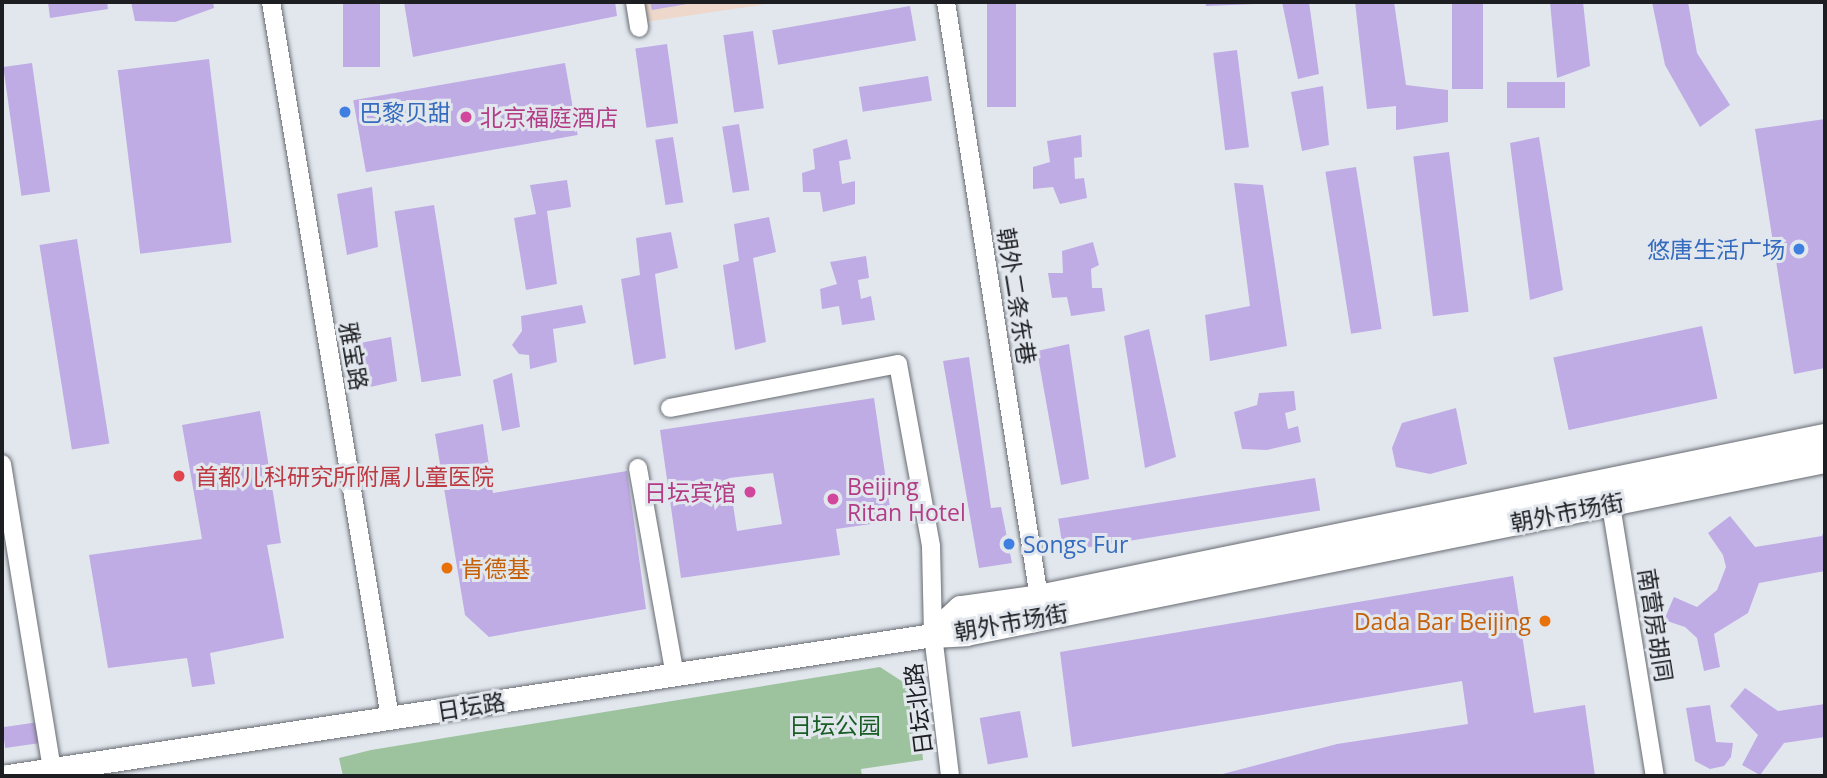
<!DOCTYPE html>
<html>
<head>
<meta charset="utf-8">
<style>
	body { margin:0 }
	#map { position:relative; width:1827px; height:778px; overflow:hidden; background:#e2e7ee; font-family:"Open Sans","Noto Sans SC",sans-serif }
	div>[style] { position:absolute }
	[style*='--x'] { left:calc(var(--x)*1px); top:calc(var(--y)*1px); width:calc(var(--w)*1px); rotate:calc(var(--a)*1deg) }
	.education>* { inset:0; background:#edd8cb }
	.green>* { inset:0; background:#9dc39e }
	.building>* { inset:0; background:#bface5; transform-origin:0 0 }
	.roads { filter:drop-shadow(0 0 2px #686c72) drop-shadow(0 0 2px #686c72) }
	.minor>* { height:18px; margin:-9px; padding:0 9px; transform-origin:9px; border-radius:9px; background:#fff }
	.tertiary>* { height:23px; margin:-11.5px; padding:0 11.5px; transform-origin:11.5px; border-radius:11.5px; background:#fff }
	.secondary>* { height:26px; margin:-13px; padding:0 13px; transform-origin:13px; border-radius:13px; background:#fff }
	.dots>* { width:19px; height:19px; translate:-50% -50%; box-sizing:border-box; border:4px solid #e2e7ee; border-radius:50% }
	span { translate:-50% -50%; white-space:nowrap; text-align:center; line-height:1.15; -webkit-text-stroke:6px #e2e7ee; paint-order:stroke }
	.shop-label { font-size:23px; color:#366cbe }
	.left { translate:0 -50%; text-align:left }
	.right { translate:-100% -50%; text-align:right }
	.hotel-label { font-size:23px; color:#b23c85 }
	.street-label { font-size:23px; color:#1c1e21 }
	.health-label { font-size:23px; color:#be3a42 }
	.food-label { font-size:23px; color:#c56008 }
	.park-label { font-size:23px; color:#1a5d24 }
	.frame { position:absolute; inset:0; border:4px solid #1c1e21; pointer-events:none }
</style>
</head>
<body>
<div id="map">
	<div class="education">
		<i style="clip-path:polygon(642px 2px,781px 2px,645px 22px)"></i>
	</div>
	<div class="green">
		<i style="clip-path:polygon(880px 667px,917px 691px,923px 760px,861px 769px,862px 776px,343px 776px,339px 758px,371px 750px)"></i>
	</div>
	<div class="building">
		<i style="clip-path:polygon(48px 2px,107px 2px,108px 9px,50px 18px)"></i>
		<i style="clip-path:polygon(131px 2px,213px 2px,214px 8px,175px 22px,135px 21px)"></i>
		<i style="left:343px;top:2px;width:37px;height:65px"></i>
		<i style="clip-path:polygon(404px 2px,615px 2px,617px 16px,413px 57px)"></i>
		<i style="clip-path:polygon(650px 2px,693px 2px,693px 3px,652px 10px)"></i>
		<i style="left:987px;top:2px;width:29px;height:105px"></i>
		<i style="clip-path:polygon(1205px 2px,1256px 2px,1256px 4px,1206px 6px)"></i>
		<i style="clip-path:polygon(1282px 2px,1309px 2px,1319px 74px,1298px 79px)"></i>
		<i style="clip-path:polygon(1355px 2px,1394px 2px,1406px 85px,1448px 90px,1448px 122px,1396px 130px,1396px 106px,1367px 109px)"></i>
		<i style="left:1452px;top:2px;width:31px;height:87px"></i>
		<i style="clip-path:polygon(1550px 2px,1583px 2px,1590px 66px,1557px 78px)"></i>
		<i style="clip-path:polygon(1652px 2px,1688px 2px,1697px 53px,1730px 105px,1700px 127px,1665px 65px)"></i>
		<i style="left:910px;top:6px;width:35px;height:140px;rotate:80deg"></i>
		<i style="left:753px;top:31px;width:78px;height:30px;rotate:82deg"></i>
		<i style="left:667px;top:44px;width:80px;height:32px;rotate:82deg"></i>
		<i style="left:1237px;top:50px;width:98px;height:24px;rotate:83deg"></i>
		<i style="left:209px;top:59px;width:185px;height:92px;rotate:83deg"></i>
		<i style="left:32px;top:63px;width:130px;height:29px;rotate:82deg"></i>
		<i style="left:565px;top:63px;width:73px;height:215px;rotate:80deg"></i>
		<i style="left:928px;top:76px;width:25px;height:70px;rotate:81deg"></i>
		<i style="left:1565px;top:82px;width:26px;height:58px;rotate:90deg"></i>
		<i style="clip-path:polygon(1323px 86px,1329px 145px,1302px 151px,1291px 92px)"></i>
		<i style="clip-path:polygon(1825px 119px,1825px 368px,1794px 374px,1755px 129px)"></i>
		<i style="left:739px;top:124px;width:67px;height:17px;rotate:81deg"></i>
		<i style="clip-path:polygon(1081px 135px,1082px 157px,1074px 158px,1075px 179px,1084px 178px,1087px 198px,1060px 204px,1053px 187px,1033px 189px,1033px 167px,1050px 162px,1047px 141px)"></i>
		<i style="left:673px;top:137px;width:66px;height:18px;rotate:81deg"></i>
		<i style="clip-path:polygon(1539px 137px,1563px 290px,1530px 300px,1510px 143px)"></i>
		<i style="clip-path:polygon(847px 139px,851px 159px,839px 161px,842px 184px,855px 181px,855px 204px,823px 212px,820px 192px,803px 192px,802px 173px,815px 169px,813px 149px)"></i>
		<i style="left:1449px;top:152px;width:161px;height:36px;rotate:83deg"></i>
		<i style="left:1356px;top:167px;width:164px;height:31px;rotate:81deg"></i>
		<i style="clip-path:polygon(567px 180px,571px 207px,547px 211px,557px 284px,526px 290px,514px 218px,536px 214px,530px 185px)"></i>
		<i style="clip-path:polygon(1234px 183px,1263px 185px,1287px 346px,1210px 361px,1205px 315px,1250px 306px)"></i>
		<i style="clip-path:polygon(372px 187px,378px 247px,347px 255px,337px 194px)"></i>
		<i style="left:434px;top:205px;width:173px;height:40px;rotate:81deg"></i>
		<i style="clip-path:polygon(769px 217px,776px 252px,753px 258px,766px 342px,735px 350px,723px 265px,739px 261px,734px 224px)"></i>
		<i style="clip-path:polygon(671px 232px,678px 268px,655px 274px,666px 358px,634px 365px,621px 279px,640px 275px,636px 238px)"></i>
		<i style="left:77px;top:239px;width:207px;height:38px;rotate:81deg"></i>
		<i style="clip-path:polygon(1093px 242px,1099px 265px,1091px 269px,1092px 288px,1102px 288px,1105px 311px,1071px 316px,1067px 297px,1052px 298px,1048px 273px,1063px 273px,1062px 251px)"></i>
		<i style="clip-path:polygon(866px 256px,869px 278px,858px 280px,861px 299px,871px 296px,875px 320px,842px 325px,839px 306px,822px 309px,820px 289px,837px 284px,830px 262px)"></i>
		<i style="clip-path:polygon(582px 305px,586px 323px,553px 329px,557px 362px,530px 369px,529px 355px,519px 354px,512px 345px,522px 331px,521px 316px)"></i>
		<i style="left:1702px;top:326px;width:74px;height:152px;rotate:78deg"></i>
		<i style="clip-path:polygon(1149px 329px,1176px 457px,1145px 468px,1124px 336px)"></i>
		<i style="clip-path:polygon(391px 337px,397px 381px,370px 387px,360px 343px)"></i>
		<i style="clip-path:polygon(1069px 344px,1089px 479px,1061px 485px,1037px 351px)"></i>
		<i style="clip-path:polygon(969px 357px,991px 508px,1001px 507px,1012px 563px,979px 568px,943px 361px)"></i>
		<i style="clip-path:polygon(512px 373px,520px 427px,502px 431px,493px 380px)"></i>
		<i style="clip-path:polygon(1294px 391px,1296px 410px,1285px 413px,1288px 429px,1298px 426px,1301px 442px,1267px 450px,1242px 449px,1234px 412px,1257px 405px,1259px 393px)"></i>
		<i style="clip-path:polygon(evenodd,874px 398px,892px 521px,836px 529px,840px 555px,681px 578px,660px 430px,874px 398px,773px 473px,782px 524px,737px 531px,729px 478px,773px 473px)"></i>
		<i style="clip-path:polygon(1456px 408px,1467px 464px,1430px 474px,1396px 467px,1392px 448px,1402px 423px)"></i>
		<i style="clip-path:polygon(260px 411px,281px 543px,267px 545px,284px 638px,210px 653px,215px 684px,192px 687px,187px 658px,108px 668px,89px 555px,202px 539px,182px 425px)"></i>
		<i style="clip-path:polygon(483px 424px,493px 493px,627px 471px,646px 609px,489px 637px,465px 615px,435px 434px)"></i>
		<i style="left:1315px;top:478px;width:33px;height:260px;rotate:81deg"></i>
		<i style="clip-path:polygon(1730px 516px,1755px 547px,1822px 536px,1825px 529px,1825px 571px,1759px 583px,1748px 613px,1714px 634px,1720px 667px,1704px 671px,1697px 638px,1685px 627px,1664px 620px,1674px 597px,1697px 607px,1717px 590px,1726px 567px,1723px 555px,1708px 533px)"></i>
		<i style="clip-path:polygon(1513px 576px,1534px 713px,1585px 705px,1595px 776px,1215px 776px,1337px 744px,1468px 724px,1462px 681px,1072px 747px,1060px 652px)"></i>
		<i style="clip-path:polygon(1745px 688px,1778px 711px,1825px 704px,1825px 737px,1784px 743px,1760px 775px,1742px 765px,1758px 735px,1730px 706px)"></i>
		<i style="clip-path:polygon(1710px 705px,1716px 742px,1733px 743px,1731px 757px,1724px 766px,1710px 769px,1695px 761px,1686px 708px)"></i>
		<i style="left:1020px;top:711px;width:47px;height:41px;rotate:80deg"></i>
		<i style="left:39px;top:722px;width:21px;height:37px;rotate:82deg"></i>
	</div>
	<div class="roads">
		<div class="minor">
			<i style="--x:271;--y:2;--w:726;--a:80.56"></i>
			<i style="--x:635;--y:2;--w:26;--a:81"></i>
			<i style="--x:946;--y:2;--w:603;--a:81.13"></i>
			<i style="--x:670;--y:408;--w:232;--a:-10.9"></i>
			<i style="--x:898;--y:364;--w:185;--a:79.7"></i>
			<i style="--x:931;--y:546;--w:89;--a:88.7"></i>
			<i style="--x:933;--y:635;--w:142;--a:83.1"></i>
			<i style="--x:2;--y:464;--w:310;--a:80.7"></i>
			<i style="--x:638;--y:468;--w:210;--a:79.9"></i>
			<i style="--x:1609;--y:493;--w:287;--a:80.8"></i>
		</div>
		<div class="tertiary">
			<i style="--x:8;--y:776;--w:936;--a:-8.67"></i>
		</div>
		<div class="secondary">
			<i style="--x:933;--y:635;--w:38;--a:-43"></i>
			<i style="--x:961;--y:609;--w:79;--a:-8"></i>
			<i style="--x:1039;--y:598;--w:802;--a:-11.58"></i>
			<i style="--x:933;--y:635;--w:33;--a:-3"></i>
			<i style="--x:966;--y:633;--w:876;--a:-11.39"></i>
		</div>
	</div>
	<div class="dots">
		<i style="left:345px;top:112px;background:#3f7fe0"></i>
		<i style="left:466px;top:117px;background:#d1479c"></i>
		<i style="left:1799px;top:249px;background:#3f7fe0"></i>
		<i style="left:179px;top:476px;background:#e0444e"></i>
		<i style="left:750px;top:492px;background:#d1479c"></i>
		<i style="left:833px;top:499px;background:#d1479c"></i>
		<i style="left:1009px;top:544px;background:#3f7fe0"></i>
		<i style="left:447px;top:568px;background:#e8710a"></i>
		<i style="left:1545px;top:621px;background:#e8710a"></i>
	</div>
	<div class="shop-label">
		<span class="left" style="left:359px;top:112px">巴黎贝甜</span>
		<span class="right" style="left:1785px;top:249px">悠唐生活广场</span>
		<span class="left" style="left:1023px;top:544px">Songs Fur</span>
	</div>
	<div class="hotel-label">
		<span class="left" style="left:480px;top:117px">北京福庭酒店</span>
		<span class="left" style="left:847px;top:499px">Beijing<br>Ritan Hotel</span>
		<span class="right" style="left:736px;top:492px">日坛宾馆</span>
	</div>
	<div class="street-label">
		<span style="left:1017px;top:296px;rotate:81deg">朝外二条东巷</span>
		<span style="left:354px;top:356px;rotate:80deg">雅宝路</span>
		<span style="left:1567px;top:512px;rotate:-11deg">朝外市场街</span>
		<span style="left:1011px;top:622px;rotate:-10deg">朝外市场街</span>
		<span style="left:1656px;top:625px;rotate:81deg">南营房胡同</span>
		<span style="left:471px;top:706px;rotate:-9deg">日坛路</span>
		<span style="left:918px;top:709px;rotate:-97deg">日坛北路</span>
	</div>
	<div class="health-label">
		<span class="left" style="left:195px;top:476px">首都儿科研究所附属儿童医院</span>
	</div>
	<div class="food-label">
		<span class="left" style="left:461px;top:568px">肯德基</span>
		<span class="right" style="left:1531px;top:621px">Dada Bar Beijing</span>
	</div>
	<div class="park-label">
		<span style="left:835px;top:725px">日坛公园</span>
	</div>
	<div class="frame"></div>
</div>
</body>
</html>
